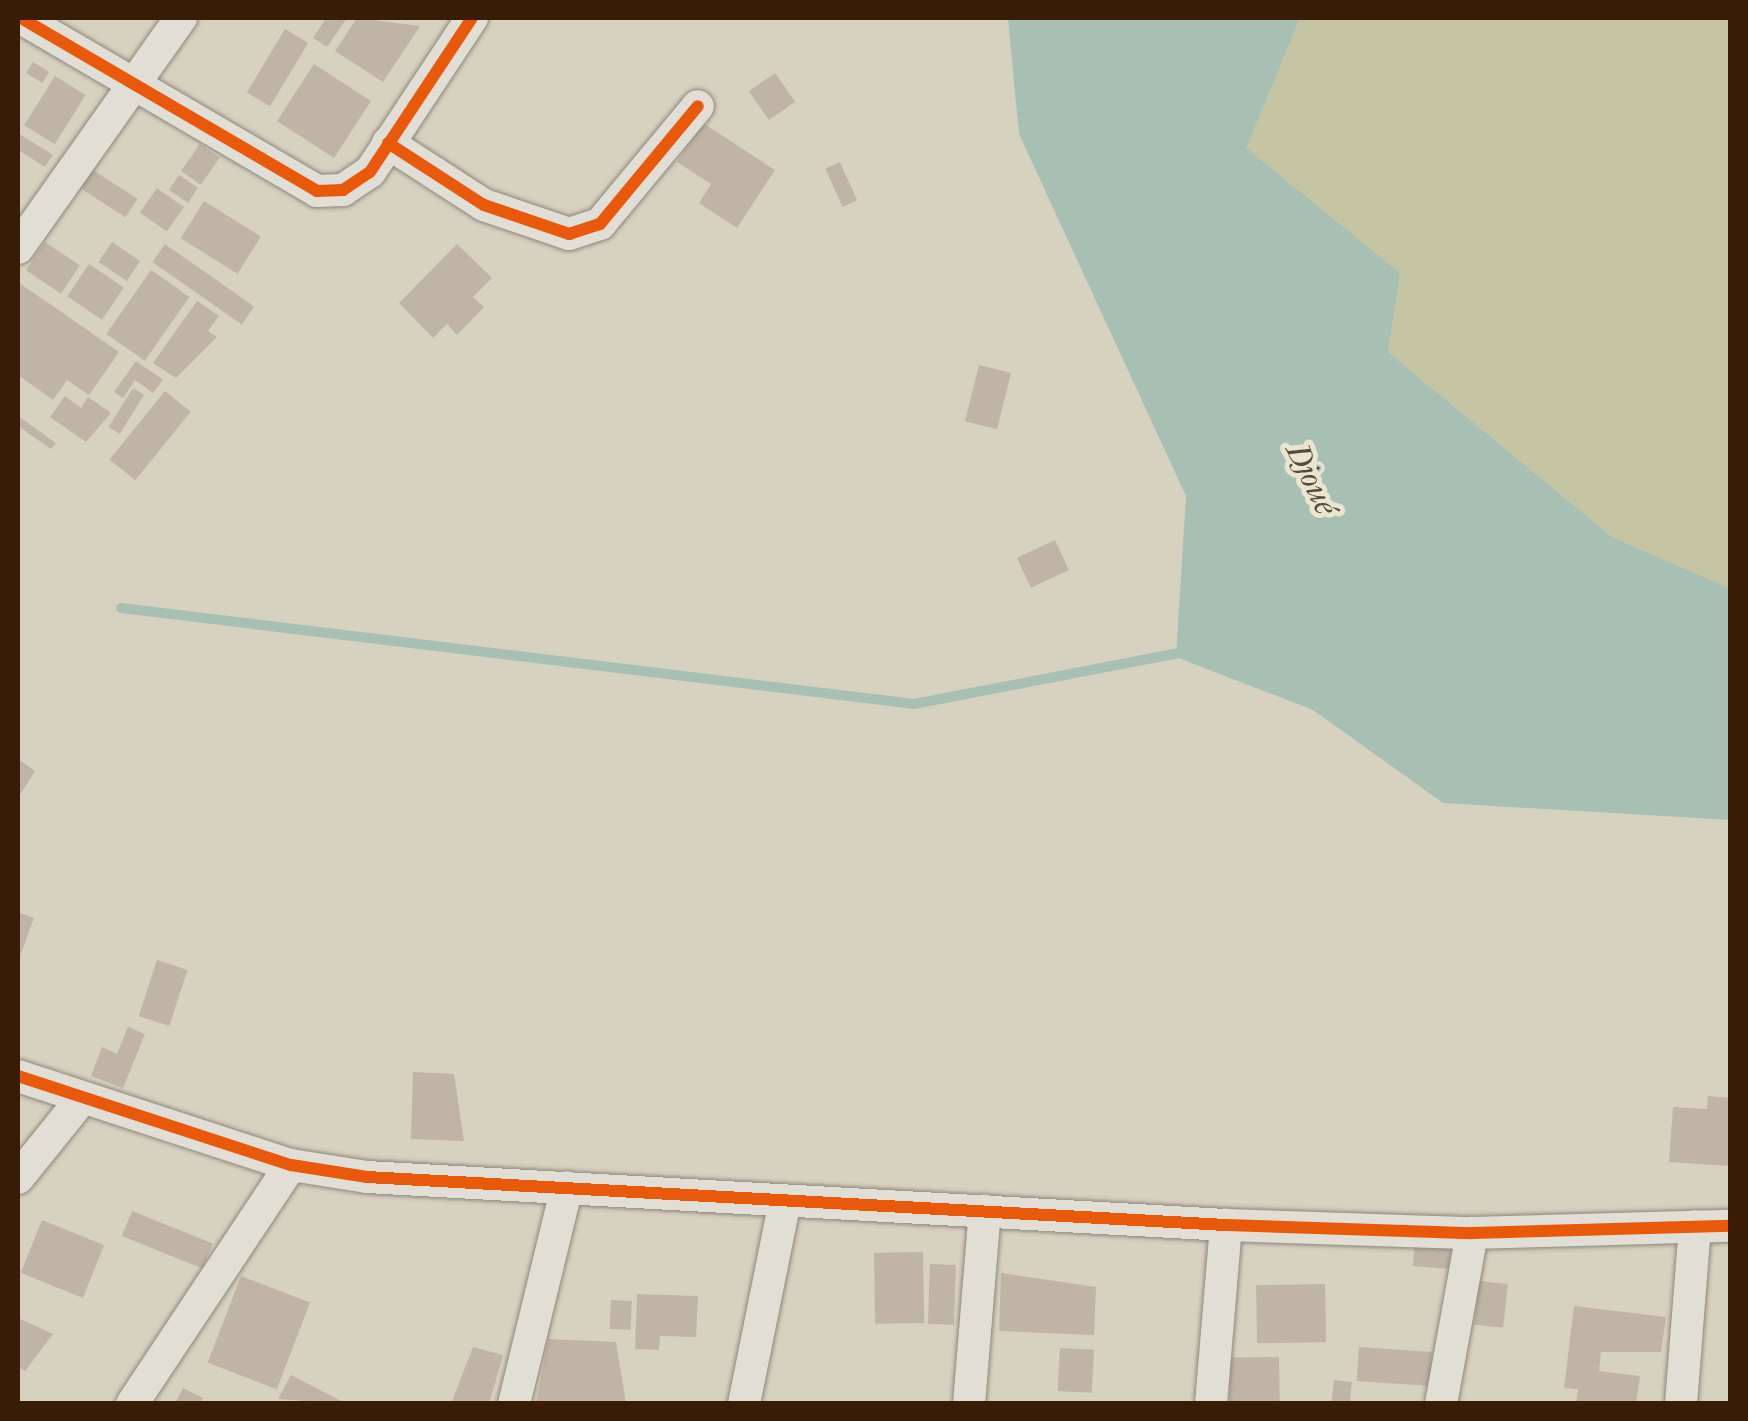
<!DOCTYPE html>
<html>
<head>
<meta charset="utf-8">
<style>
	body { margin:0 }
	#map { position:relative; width:1748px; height:1421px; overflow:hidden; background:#d7d1c0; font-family:"IM FELL French Canon",serif }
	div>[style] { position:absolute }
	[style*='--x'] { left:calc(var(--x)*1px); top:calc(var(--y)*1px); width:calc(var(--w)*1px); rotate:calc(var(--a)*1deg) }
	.green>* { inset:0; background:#c5c5a3 }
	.water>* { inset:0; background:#a8c0b4 }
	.stream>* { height:10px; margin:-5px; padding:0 5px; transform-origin:5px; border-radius:5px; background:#a8c0b4 }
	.building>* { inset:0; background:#c0b4a6; transform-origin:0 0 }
	.roads { filter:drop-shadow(0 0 2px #8e877b) drop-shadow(0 0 2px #8e877b) }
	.minor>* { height:32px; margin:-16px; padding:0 16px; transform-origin:16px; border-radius:16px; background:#e0ded5 }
	.cycleway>* { height:12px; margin:-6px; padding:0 6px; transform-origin:6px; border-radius:6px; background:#e8590c }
	span { translate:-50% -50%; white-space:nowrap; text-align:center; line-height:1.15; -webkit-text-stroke:10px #ebe4d0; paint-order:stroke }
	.water-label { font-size:32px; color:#544b38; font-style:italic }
	.frame { position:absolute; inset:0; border:20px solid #381c05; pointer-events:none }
</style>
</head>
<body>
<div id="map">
	<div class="green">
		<i style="clip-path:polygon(1300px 18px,1730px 18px,1730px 588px,1612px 537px,1388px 352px,1245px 148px)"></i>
	</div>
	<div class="water">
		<i style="clip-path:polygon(1008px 18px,1300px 18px,1246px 148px,1400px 273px,1388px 352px,1612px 537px,1730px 588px,1730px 820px,1443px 803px,1313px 710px,1176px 657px,1186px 496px,1019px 134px)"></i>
	</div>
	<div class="stream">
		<i style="--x:121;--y:608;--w:799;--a:6.9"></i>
		<i style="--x:914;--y:704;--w:275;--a:-10.9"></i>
	</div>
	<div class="building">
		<i style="clip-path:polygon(326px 18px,347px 18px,327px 47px,313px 38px)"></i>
		<i style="clip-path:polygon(357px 18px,420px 26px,383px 82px,335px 51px)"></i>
		<i style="left:285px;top:29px;width:27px;height:74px;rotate:31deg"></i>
		<i style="left:33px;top:62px;width:19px;height:13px;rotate:32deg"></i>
		<i style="left:314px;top:64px;width:68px;height:68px;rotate:33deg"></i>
		<i style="left:775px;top:73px;width:35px;height:32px;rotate:55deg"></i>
		<i style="left:55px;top:76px;width:36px;height:58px;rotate:32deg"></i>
		<i style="clip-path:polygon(703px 123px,775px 170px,737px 228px,699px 203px,711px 184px,677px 162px)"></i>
		<i style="clip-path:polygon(18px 133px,53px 155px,45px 167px,18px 150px)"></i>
		<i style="left:200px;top:144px;width:24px;height:33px;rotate:35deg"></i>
		<i style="left:840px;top:162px;width:42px;height:16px;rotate:66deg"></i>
		<i style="left:93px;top:170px;width:53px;height:22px;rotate:33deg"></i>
		<i style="left:179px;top:175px;width:23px;height:18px;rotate:34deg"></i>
		<i style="left:157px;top:188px;width:33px;height:30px;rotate:35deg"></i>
		<i style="left:204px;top:201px;width:67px;height:44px;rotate:32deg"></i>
		<i style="left:45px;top:242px;width:42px;height:34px;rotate:34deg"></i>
		<i style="left:112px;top:242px;width:34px;height:24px;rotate:34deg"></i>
		<i style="left:165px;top:244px;width:109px;height:22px;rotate:35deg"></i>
		<i style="clip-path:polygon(457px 244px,492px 278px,473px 297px,484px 307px,457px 335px,447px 324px,433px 338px,399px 303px)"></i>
		<i style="left:89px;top:264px;width:42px;height:39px;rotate:34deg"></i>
		<i style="left:151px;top:270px;width:47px;height:78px;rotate:35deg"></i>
		<i style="clip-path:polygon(18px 282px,119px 352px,89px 395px,67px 380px,53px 400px,18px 375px)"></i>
		<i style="clip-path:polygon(197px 301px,219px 316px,208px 331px,217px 337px,176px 378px,153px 363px)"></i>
		<i style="clip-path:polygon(136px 361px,163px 380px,153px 393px,135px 380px,123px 398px,114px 392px)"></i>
		<i style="left:979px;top:365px;width:33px;height:58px;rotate:14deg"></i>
		<i style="left:133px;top:388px;width:13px;height:46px;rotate:32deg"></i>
		<i style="left:165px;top:391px;width:33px;height:88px;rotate:39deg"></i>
		<i style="clip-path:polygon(65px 396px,81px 408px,88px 397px,111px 413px,86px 442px,50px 417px)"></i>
		<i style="clip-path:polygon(18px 416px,56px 443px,51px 449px,18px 426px)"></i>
		<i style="left:1055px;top:540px;width:33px;height:42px;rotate:65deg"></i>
		<i style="clip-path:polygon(18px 759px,35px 771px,18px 798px)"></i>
		<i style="clip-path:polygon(18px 912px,34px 918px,18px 962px)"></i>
		<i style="left:157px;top:960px;width:32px;height:59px;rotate:18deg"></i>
		<i style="clip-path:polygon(128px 1027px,145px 1034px,123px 1088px,91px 1076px,102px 1047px,117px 1054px)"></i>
		<i style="clip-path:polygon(413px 1072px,454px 1074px,464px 1141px,411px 1139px)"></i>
		<i style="clip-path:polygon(1708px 1096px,1730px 1098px,1730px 1166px,1669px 1162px,1673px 1107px,1707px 1109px)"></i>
		<i style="left:132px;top:1211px;width:87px;height:27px;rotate:22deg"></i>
		<i style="left:42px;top:1220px;width:67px;height:57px;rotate:22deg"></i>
		<i style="left:1415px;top:1240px;width:36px;height:26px;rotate:5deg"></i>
		<i style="left:923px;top:1252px;width:71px;height:49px;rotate:89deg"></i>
		<i style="left:930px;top:1264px;width:26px;height:60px;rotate:2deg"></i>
		<i style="clip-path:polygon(1001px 1273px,1096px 1287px,1094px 1335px,999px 1331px)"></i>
		<i style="left:241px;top:1276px;width:74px;height:93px;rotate:21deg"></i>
		<i style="left:1479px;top:1281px;width:29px;height:44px;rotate:6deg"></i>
		<i style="left:1325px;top:1284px;width:58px;height:69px;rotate:89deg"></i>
		<i style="clip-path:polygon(637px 1294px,698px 1296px,696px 1337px,660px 1336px,659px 1350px,635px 1349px)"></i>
		<i style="left:611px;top:1300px;width:21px;height:29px;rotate:3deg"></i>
		<i style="clip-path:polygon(1574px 1306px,1666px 1317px,1661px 1352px,1601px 1352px,1599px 1371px,1640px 1376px,1636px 1404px,1576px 1404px,1578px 1389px,1564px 1388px)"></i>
		<i style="clip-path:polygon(18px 1318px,53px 1334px,25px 1371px,18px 1367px)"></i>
		<i style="clip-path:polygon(548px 1339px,616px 1342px,626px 1404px,536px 1404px)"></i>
		<i style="clip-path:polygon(473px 1347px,503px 1355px,489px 1404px,451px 1404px)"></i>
		<i style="left:1359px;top:1347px;width:73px;height:34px;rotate:4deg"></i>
		<i style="left:1060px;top:1348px;width:34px;height:43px;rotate:3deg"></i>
		<i style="left:1279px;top:1357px;width:47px;height:50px;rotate:89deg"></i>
		<i style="clip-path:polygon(291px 1375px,347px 1404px,278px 1399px)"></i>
		<i style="left:1334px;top:1380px;width:18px;height:24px;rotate:6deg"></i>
		<i style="clip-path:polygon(183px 1388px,203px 1398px,200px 1404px,175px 1404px)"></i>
	</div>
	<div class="roads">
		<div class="minor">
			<i style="--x:21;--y:18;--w:343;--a:30.3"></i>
			<i style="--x:317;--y:191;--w:26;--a:-2"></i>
			<i style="--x:343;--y:190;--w:32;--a:-34"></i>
			<i style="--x:370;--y:172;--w:185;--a:-56.5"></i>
			<i style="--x:388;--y:143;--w:114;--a:32.9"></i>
			<i style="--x:484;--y:205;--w:90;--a:18.8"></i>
			<i style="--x:569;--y:234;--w:33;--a:-18"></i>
			<i style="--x:600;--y:224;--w:153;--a:-50.3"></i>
			<i style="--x:18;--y:248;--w:282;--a:-54.7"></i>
			<i style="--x:18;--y:1076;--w:287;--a:18.1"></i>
			<i style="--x:291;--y:1165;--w:77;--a:9"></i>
			<i style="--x:367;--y:1177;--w:860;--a:3.2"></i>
			<i style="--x:1226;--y:1225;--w:246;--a:1.9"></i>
			<i style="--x:1472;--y:1233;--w:258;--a:-1.6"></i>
			<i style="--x:18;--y:1178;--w:97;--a:-51.2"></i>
			<i style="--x:132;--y:1404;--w:287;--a:-56.4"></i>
			<i style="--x:514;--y:1404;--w:223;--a:-76.3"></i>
			<i style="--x:744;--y:1404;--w:207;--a:-78.6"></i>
			<i style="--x:969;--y:1404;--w:194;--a:-85.3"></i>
			<i style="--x:1211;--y:1404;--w:180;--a:-85.2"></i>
			<i style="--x:1441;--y:1404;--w:174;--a:-79.7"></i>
			<i style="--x:1681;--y:1404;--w:178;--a:-85.5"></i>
		</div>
	</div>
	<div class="cycleway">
		<i style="--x:21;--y:18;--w:343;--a:30.3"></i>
		<i style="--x:317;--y:191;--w:26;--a:-2"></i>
		<i style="--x:343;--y:190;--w:32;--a:-34"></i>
		<i style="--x:370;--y:172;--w:185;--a:-56.5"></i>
		<i style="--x:388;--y:143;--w:114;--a:32.9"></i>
		<i style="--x:484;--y:205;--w:90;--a:18.8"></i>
		<i style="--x:569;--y:234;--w:33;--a:-18"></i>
		<i style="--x:600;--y:224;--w:153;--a:-50.3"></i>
		<i style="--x:18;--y:1076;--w:287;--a:18.1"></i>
		<i style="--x:291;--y:1165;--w:77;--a:9"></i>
		<i style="--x:367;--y:1177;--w:860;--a:3.2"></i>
		<i style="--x:1226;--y:1225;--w:246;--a:1.9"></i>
		<i style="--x:1472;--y:1233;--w:258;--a:-1.6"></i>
	</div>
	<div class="water-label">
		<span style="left:1311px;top:479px;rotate:64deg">Djoué</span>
	</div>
	<div class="frame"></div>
</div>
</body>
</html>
